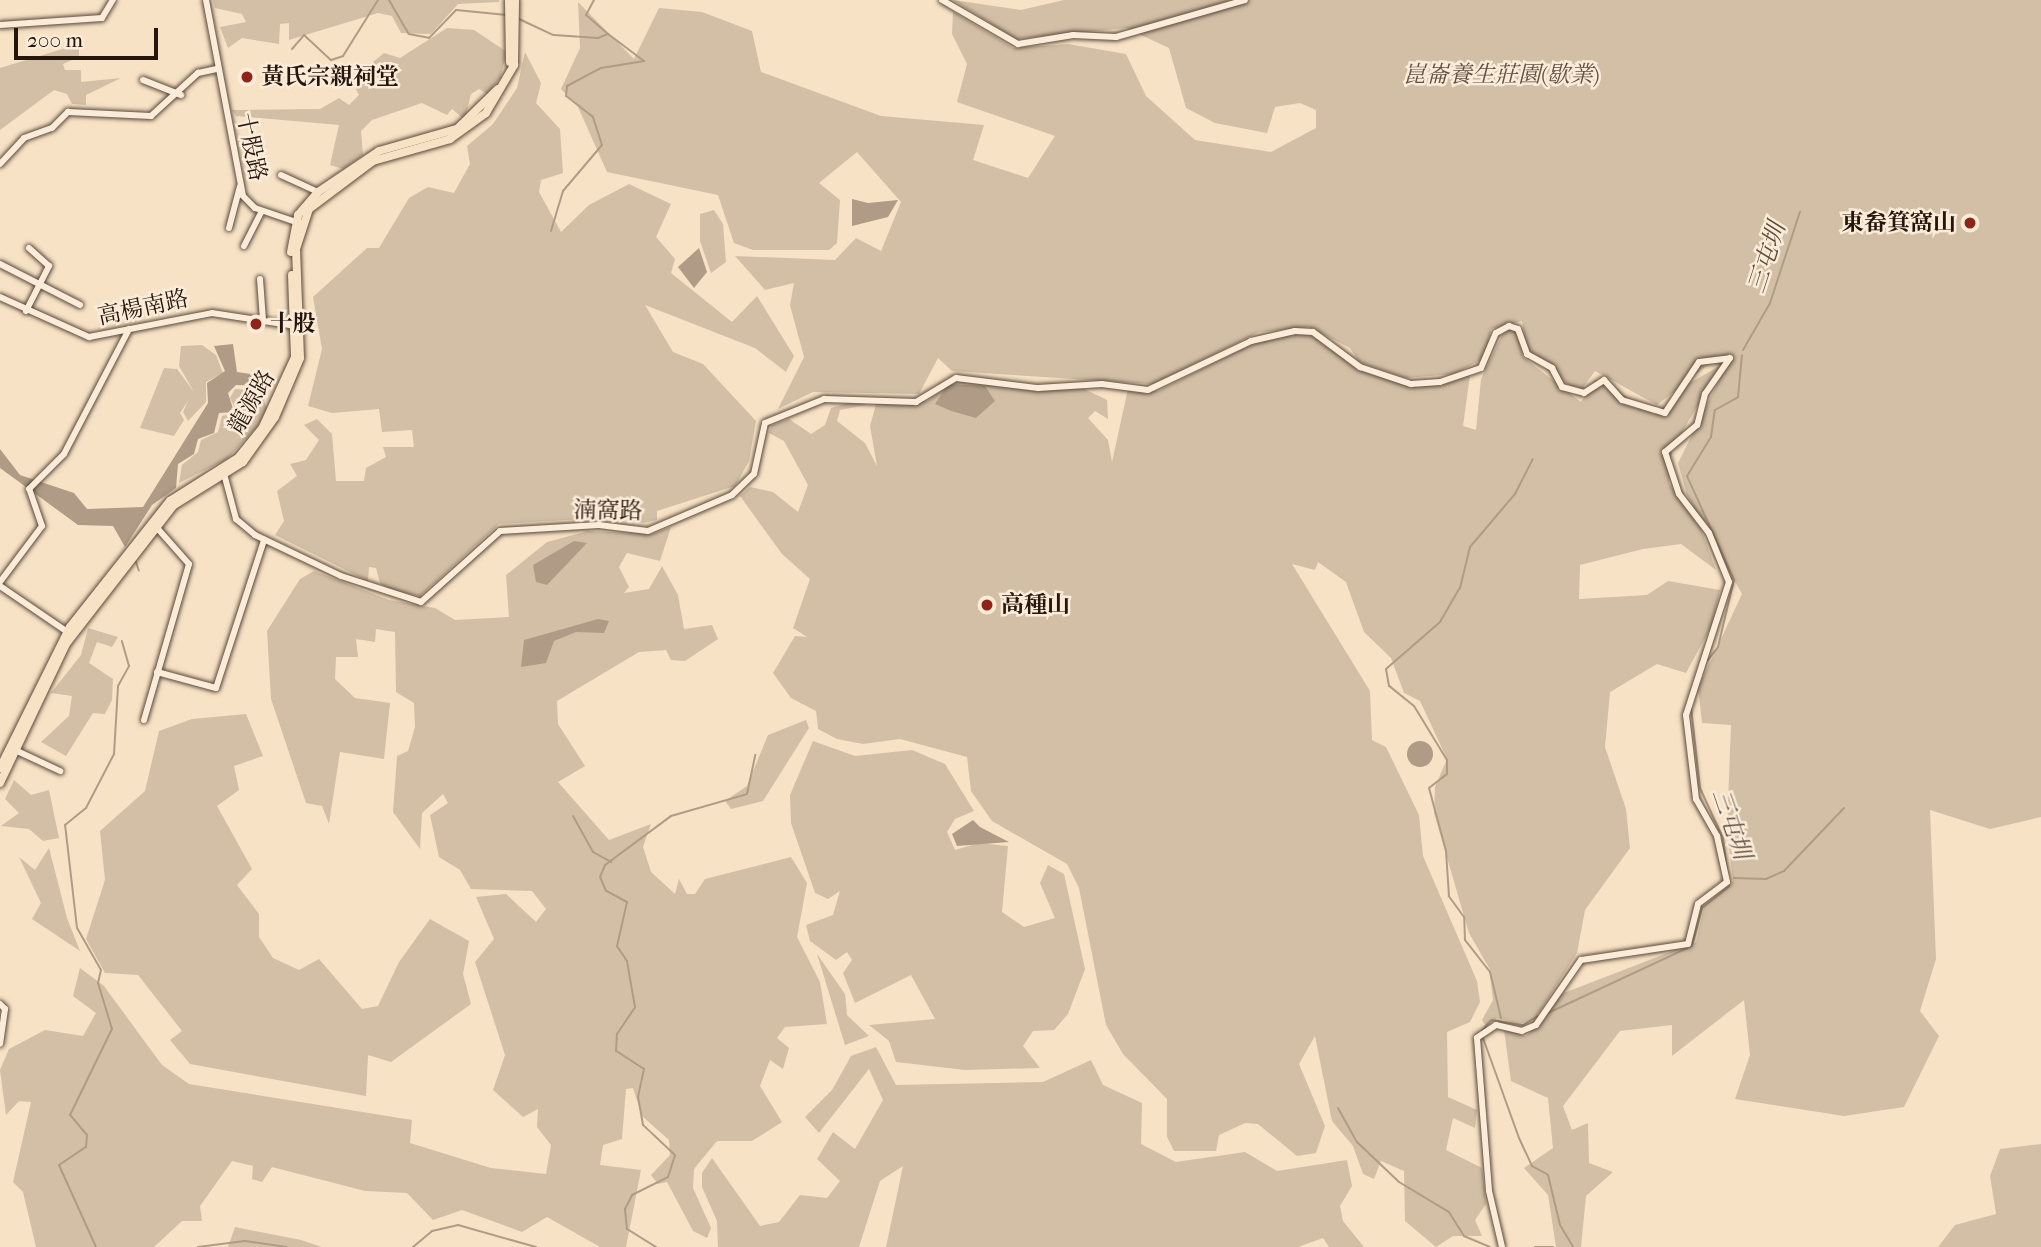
<!DOCTYPE html>
<html>
<head>
<meta charset="utf-8">
<style>
	body { margin:0 }
	#map { position:relative; width:2041px; height:1247px; overflow:hidden; background:#f7e2c5; font-family:"IM FELL French Canon","Noto Serif TC",serif }
	div>[style] { position:absolute }
	[style*='--x'] { left:calc(var(--x)*1px); top:calc(var(--y)*1px); width:calc(var(--w)*1px); rotate:calc(var(--a)*1deg) }
	.green>* { inset:0; background:#d3bfa6 }
	.water>* { inset:0; background:#b09c86 }
	.round { border-radius:50% }
	.stream>* { height:2px; margin:-1px; padding:0 1px; transform-origin:1px; border-radius:1px; background:#b09c86 }
	.roads { filter:drop-shadow(0 0 2px #5a483a) drop-shadow(0 0 2px #5a483a) }
	.minor>* { height:6px; margin:-3px; padding:0 3px; transform-origin:3px; border-radius:3px; background:#faecd9 }
	.major>* { height:8px; margin:-4px; padding:0 4px; transform-origin:4px; border-radius:4px; background:#f7e2c5 }
	.dots>* { width:19px; height:19px; translate:-50% -50%; box-sizing:border-box; border:4px solid #faecd9; border-radius:50% }
	span { translate:-50% -50%; white-space:nowrap; text-align:center; line-height:1.15; -webkit-text-stroke:5px #faecd9; paint-order:stroke }
	.park-label { font-size:23px; color:#625042; font-style:italic }
	.poi-label { font-size:23px; color:#25150c; font-weight:700 }
	.left { translate:0 -50%; text-align:left }
	.right { translate:-100% -50%; text-align:right }
	.street-label { font-size:23px; color:#25150c }
	.water-label { font-size:24px; color:#5d4b3d; font-style:italic }
	.scale { position:absolute; left:14px; top:28px; width:144px; height:32px; box-sizing:border-box; border:4px solid #25150c; border-top:0; padding-left:9px; font-size:21px; line-height:24px; white-space:nowrap; color:#25150c; -webkit-text-stroke:5px #faecd9; paint-order:stroke }
</style>
</head>
<body>
<div id="map">
	<div class="green">
		<i style="clip-path:polygon(213px 0,499px 0,499px 2px,458px 4px,431px 34px,401px 33px,392px 16px,378px 13px,289px 40px,289px 23px,280px 24px,279px 44px,242px 38px,228px 48px,220px 27px,246px 22px,242px 14px,215px 8px)"></i>
		<i style="clip-path:polygon(953px 0,1021px 10px,1064px 0,2041px 0,2041px 817px,1990px 829px,1930px 810px,1936px 959px,1920px 1011px,1939px 1036px,1904px 1107px,1844px 1116px,1735px 1099px,1750px 1055px,1744px 1000px,1672px 1056px,1672px 1025px,1620px 1031px,1563px 1106px,1572px 1130px,1588px 1123px,1589px 1163px,1613px 1172px,1586px 1196px,1581px 1247px,1556px 1247px,1548px 1195px,1524px 1168px,1553px 1148px,1548px 1098px,1511px 1081px,1504px 1030px,1526px 1036px,1544px 1020px,1556px 996px,1696px 942px,1704px 907px,1733px 881px,1727px 830px,1731px 725px,1702px 723px,1698px 688px,1742px 594px,1687px 495px,1678px 463px,1727px 365px,1718px 357px,1657px 405px,1595px 371px,1579px 393px,1527px 351px,1522px 321px,1491px 329px,1485px 358px,1453px 374px,1406px 378px,1359px 362px,1350px 348px,1309px 327px,1259px 332px,1153px 384px,952px 371px,938px 358px,919px 394px,813px 392px,778px 409px,804px 357px,790px 305px,794px 283px,765px 290px,735px 256px,835px 260px,856px 238px,881px 251px,901px 202px,857px 152px,819px 183px,840px 200px,837px 243px,829px 250px,753px 250px,734px 243px,718px 195px,607px 172px,578px 107px,561px 89px,580px 48px,578px 2px,634px 59px,659px 8px,702px 12px,752px 31px,761px 72px,881px 116px,984px 125px,973px 160px,1028px 178px,1055px 136px,957px 102px,967px 64px,952px 34px,953px 12px,1013px 48px,1068px 44px,1126px 54px,1146px 96px,1195px 140px,1271px 152px,1316px 128px,1316px 110px,1300px 103px,1275px 107px,1267px 133px,1215px 123px,1186px 108px,1169px 48px,1126px 28px,1016px 39px)"></i>
		<i style="clip-path:polygon(447px 28px,474px 30px,507px 52px,500px 78px,487px 94px,479px 89px,471px 94px,465px 120px,452px 109px,447px 115px,422px 103px,372px 120px,361px 131px,363px 155px,343px 169px,330px 165px,339px 125px,236px 116px,232px 110px,320px 109px,339px 98px,349px 105px,359px 95px,351px 80px,384px 53px,400px 58px)"></i>
		<i style="clip-path:polygon(79px 44px,79px 57px,63px 64px,65px 70px,81px 70px,81px 82px,121px 78px,86px 95px,86px 105px,72px 104px,67px 94px,54px 90px,0 130px,0 68px)"></i>
		<i style="clip-path:polygon(525px 52px,541px 83px,536px 103px,560px 129px,563px 173px,541px 180px,539px 192px,561px 232px,589px 205px,629px 184px,671px 204px,656px 237px,675px 259px,671px 273px,732px 322px,757px 296px,794px 356px,786px 372px,755px 348px,645px 305px,673px 352px,703px 364px,756px 421px,749px 461px,735px 486px,657px 511px,657px 520px,643px 523px,616px 517px,499px 524px,420px 596px,390px 590px,380px 583px,376px 568px,369px 567px,368px 581px,275px 535px,284px 521px,277px 491px,297px 476px,290px 464px,306px 460px,319px 440px,304px 425px,317px 419px,332px 434px,336px 481px,364px 481px,366px 468px,386px 457px,383px 447px,414px 447px,412px 430px,382px 432px,379px 409px,332px 413px,308px 406px,322px 349px,313px 297px,367px 248px,379px 248px,409px 198px,428px 187px,454px 193px,470px 164px,467px 146px,493px 124px,517px 88px)"></i>
		<i style="clip-path:polygon(714px 210px,723px 224px,726px 262px,711px 273px,700px 241px,700px 214px)"></i>
		<i style="clip-path:polygon(1505px 329px,1517px 331px,1523px 357px,1581px 402px,1595px 380px,1603px 381px,1653px 414px,1665px 411px,1684px 386px,1720px 366px,1672px 450px,1669px 483px,1701px 529px,1716px 570px,1681px 544px,1643px 549px,1580px 565px,1579px 599px,1647px 595px,1668px 581px,1720px 590px,1712px 625px,1686px 673px,1657px 664px,1610px 692px,1605px 747px,1626px 809px,1630px 848px,1585px 910px,1577px 953px,1535px 1019px,1519px 1024px,1497px 1018px,1486px 1026px,1482px 1020px,1493px 1000px,1489px 968px,1469px 933px,1434px 813px,1435px 787px,1447px 759px,1420px 701px,1404px 693px,1391px 658px,1364px 632px,1346px 582px,1318px 562px,1315px 570px,1292px 564px,1370px 691px,1372px 740px,1386px 747px,1419px 815px,1423px 856px,1477px 981px,1480px 1002px,1470px 1022px,1447px 1032px,1448px 1097px,1477px 1110px,1475px 1128px,1453px 1118px,1446px 1150px,1482px 1168px,1486px 1204px,1475px 1220px,1482px 1236px,1453px 1236px,1436px 1247px,1405px 1221px,1404px 1171px,1381px 1161px,1374px 1179px,1363px 1174px,1353px 1146px,1332px 1121px,1315px 1036px,1299px 1064px,1325px 1126px,1316px 1153px,1297px 1156px,1258px 1124px,1245px 1123px,1219px 1135px,1216px 1151px,1174px 1151px,1167px 1137px,1167px 1099px,1123px 1054px,1106px 1025px,1079px 888px,1067px 864px,992px 821px,971px 791px,967px 757px,900px 739px,863px 744px,837px 739px,818px 729px,816px 711px,791px 698px,773px 673px,795px 636px,807px 637px,793px 628px,810px 579px,782px 554px,740px 496px,750px 487px,773px 492px,798px 512px,808px 485px,784px 441px,769px 433px,772px 425px,789px 419px,811px 434px,825px 425px,831px 408px,858px 400px,866px 405px,840px 410px,837px 421px,865px 443px,877px 466px,870px 426px,877px 401px,927px 401px,956px 381px,1036px 391px,1082px 388px,1107px 400px,1108px 419px,1095px 411px,1088px 418px,1108px 440px,1112px 462px,1128px 389px,1158px 391px,1265px 338px,1304px 333px,1341px 349px,1354px 367px,1408px 385px,1444px 384px,1470px 375px,1463px 426px,1476px 430px,1481px 379px)"></i>
		<i style="clip-path:polygon(202px 345px,216px 355px,223px 373px,206px 382px,206px 402px,188px 421px,183px 412px,188px 401px,180px 413px,184px 420px,174px 436px,140px 428px,164px 368px,177px 369px,194px 392px,179px 366px,181px 346px)"></i>
		<i style="clip-path:polygon(235px 389px,261px 391px,267px 409px,256px 428px,227px 459px,179px 483px,182px 465px,198px 452px,201px 440px,218px 432px,222px 416px,237px 412px,230px 398px)"></i>
		<i style="clip-path:polygon(671px 527px,660px 561px,627px 553px,619px 567px,629px 587px,624px 593px,649px 589px,662px 566px,678px 595px,684px 629px,712px 625px,718px 639px,685px 661px,671px 660px,666px 650px,639px 652px,557px 701px,558px 724px,585px 766px,558px 782px,609px 840px,651px 824px,643px 847px,651px 872px,675px 894px,679px 879px,687px 894px,695px 894px,705px 879px,791px 857px,807px 883px,797px 937px,820px 982px,827px 1024px,785px 1027px,777px 1038px,789px 1048px,783px 1069px,770px 1060px,760px 1086px,782px 1122px,752px 1141px,717px 1141px,694px 1169px,693px 1188px,711px 1228px,707px 1238px,693px 1231px,667px 1182px,658px 1184px,651px 1175px,670px 1155px,669px 1140px,642px 1116px,633px 1088px,626px 1089px,622px 1139px,603px 1145px,600px 1165px,641px 1170px,626px 1247px,600px 1247px,547px 1217px,522px 1232px,462px 1210px,433px 1220px,407px 1193px,365px 1191px,272px 1167px,262px 1182px,252px 1179px,253px 1166px,232px 1161px,200px 1206px,202px 1221px,182px 1221px,154px 1247px,36px 1247px,23px 1192px,13px 1182px,31px 1102px,19px 1101px,6px 1115px,0 1070px,9px 1049px,45px 1030px,83px 1036px,96px 1013px,73px 996px,80px 968px,104px 986px,162px 1065px,189px 1084px,412px 1120px,410px 1143px,491px 1168px,546px 1174px,551px 1145px,537px 1127px,538px 1109px,523px 1117px,493px 1090px,505px 1055px,475px 962px,494px 939px,476px 897px,506px 894px,536px 922px,546px 909px,532px 891px,471px 889px,460px 870px,439px 857px,430px 815px,448px 803px,443px 794px,422px 813px,420px 849px,393px 812px,397px 756px,408px 751px,415px 727px,414px 703px,396px 692px,395px 632px,376px 629px,375px 642px,356px 639px,358px 657px,336px 657px,335px 679px,355px 698px,390px 703px,384px 759px,340px 752px,329px 824px,322px 806px,306px 803px,271px 699px,267px 631px,300px 579px,314px 571px,389px 600px,435px 608px,455px 620px,509px 617px,506px 575px,547px 542px,588px 531px,652px 534px)"></i>
		<i style="clip-path:polygon(88px 628px,118px 637px,112px 647px,97px 642px,89px 663px,113px 679px,112px 700px,105px 714px,93px 713px,66px 756px,41px 742px,69px 716px,72px 696px,51px 693px,81px 655px)"></i>
		<i style="clip-path:polygon(246px 714px,263px 756px,234px 766px,239px 790px,217px 806px,252px 869px,237px 885px,259px 914px,259px 937px,273px 958px,299px 970px,319px 959px,362px 1009px,378px 1006px,399px 962px,430px 919px,469px 941px,463px 974px,471px 1004px,391px 1062px,368px 1055px,366px 1096px,190px 1064px,170px 1040px,182px 1031px,138px 975px,105px 973px,86px 939px,105px 880px,100px 831px,145px 791px,159px 731px,192px 719px)"></i>
		<i style="clip-path:polygon(806px 720px,809px 728px,763px 801px,731px 809px,725px 801px,747px 786px,768px 735px)"></i>
		<i style="clip-path:polygon(813px 741px,855px 756px,912px 750px,945px 764px,974px 811px,955px 819px,947px 832px,955px 850px,979px 843px,1008px 846px,1002px 912px,1024px 927px,1055px 918px,1040px 883px,1048px 865px,1064px 874px,1085px 969px,1068px 1014px,1054px 1030px,1033px 1031px,1023px 1046px,1040px 1068px,965px 1070px,896px 1062px,889px 1041px,869px 1025px,935px 1019px,911px 975px,855px 1003px,843px 973px,852px 960px,847px 952px,836px 960px,810px 941px,806px 925px,833px 915px,840px 891px,828px 899px,815px 893px,791px 823px,790px 795px)"></i>
		<i style="clip-path:polygon(14px 780px,31px 795px,49px 790px,59px 838px,43px 841px,29px 829px,1px 826px,19px 813px,5px 799px)"></i>
		<i style="clip-path:polygon(49px 848px,67px 918px,80px 951px,32px 919px,41px 903px,19px 857px,35px 870px)"></i>
		<i style="clip-path:polygon(817px 954px,845px 994px,847px 1015px,869px 1036px,845px 1045px)"></i>
		<i style="clip-path:polygon(876px 1047px,896px 1085px,1043px 1082px,1091px 1060px,1103px 1085px,1142px 1103px,1141px 1144px,1176px 1162px,1245px 1152px,1277px 1171px,1347px 1160px,1352px 1186px,1340px 1206px,1343px 1221px,1364px 1247px,1329px 1247px,1323px 1238px,1298px 1247px,886px 1247px,903px 1166px,880px 1181px,859px 1247px,718px 1247px,717px 1221px,702px 1187px,702px 1173px,712px 1158px,760px 1226px,779px 1222px,800px 1195px,827px 1198px,840px 1181px,817px 1159px,833px 1132px,855px 1149px,883px 1100px,869px 1069px,819px 1133px,805px 1117px,832px 1090px,851px 1056px)"></i>
		<i style="clip-path:polygon(2041px 1144px,2041px 1247px,1938px 1247px,1955px 1225px,1996px 1214px,1990px 1176px,2000px 1149px)"></i>
		<i style="clip-path:polygon(235px 1227px,301px 1240px,322px 1247px,228px 1247px)"></i>
	</div>
	<div class="water">
		<i style="clip-path:polygon(852px 199px,868px 203px,898px 200px,888px 217px,852px 226px)"></i>
		<i style="clip-path:polygon(699px 248px,707px 272px,694px 288px,678px 267px)"></i>
		<i style="clip-path:polygon(233px 344px,237px 372px,271px 377px,265px 386px,236px 385px,228px 393px,234px 412px,219px 413px,214px 433px,198px 439px,194px 454px,178px 464px,176px 488px,152px 505px,125px 547px,113px 526px,78px 525px,0 468px,0 449px,20px 475px,74px 493px,87px 509px,143px 507px,208px 403px,207px 383px,225px 371px,214px 346px)"></i>
		<i style="clip-path:polygon(948px 384px,985px 386px,995px 401px,976px 418px,951px 411px,935px 404px)"></i>
		<i style="clip-path:polygon(574px 541px,587px 543px,547px 585px,536px 582px,533px 565px)"></i>
		<i style="clip-path:polygon(598px 619px,609px 621px,604px 633px,576px 632px,554px 641px,546px 663px,521px 667px,524px 640px)"></i>
		<i class="round" style="left:1407px;top:741px;width:26px;height:26px"></i>
		<i style="clip-path:polygon(973px 820px,980px 827px,1009px 842px,957px 846px,952px 834px)"></i>
	</div>
	<div class="stream">
		<i style="--x:389;--y:0;--w:39;--a:60"></i>
		<i style="--x:409;--y:34;--w:20;--a:11"></i>
		<i style="--x:429;--y:38;--w:39;--a:-46"></i>
		<i style="--x:456;--y:10;--w:51;--a:5.6"></i>
		<i style="--x:519;--y:19;--w:38;--a:25"></i>
		<i style="--x:554;--y:35;--w:44;--a:3.9"></i>
		<i style="--x:598;--y:38;--w:11;--a:-22"></i>
		<i style="--x:608;--y:34;--w:29;--a:-139"></i>
		<i style="--x:586;--y:15;--w:17;--a:-62"></i>
		<i style="--x:292;--y:49;--w:18;--a:-49"></i>
		<i style="--x:304;--y:35;--w:37;--a:43"></i>
		<i style="--x:331;--y:60;--w:13;--a:-18"></i>
		<i style="--x:343;--y:56;--w:66;--a:-58"></i>
		<i style="--x:551;--y:231;--w:42;--a:-73.3"></i>
		<i style="--x:563;--y:191;--w:60;--a:-49.7"></i>
		<i style="--x:602;--y:145;--w:29;--a:-108"></i>
		<i style="--x:593;--y:117;--w:34;--a:-142"></i>
		<i style="--x:566;--y:96;--w:10;--a:-84"></i>
		<i style="--x:567;--y:86;--w:38;--a:-28"></i>
		<i style="--x:601;--y:68;--w:44;--a:-9.2"></i>
		<i style="--x:644;--y:61;--w:45;--a:-143.1"></i>
		<i style="--x:1743;--y:350;--w:54;--a:-60.1"></i>
		<i style="--x:1770;--y:303;--w:96;--a:-71.8"></i>
		<i style="--x:136;--y:562;--w:9;--a:72"></i>
		<i style="--x:1708;--y:660;--w:16;--a:-52"></i>
		<i style="--x:1718;--y:647;--w:69;--a:-76.6"></i>
		<i style="--x:1734;--y:580;--w:114;--a:-114.3"></i>
		<i style="--x:1687;--y:476;--w:46;--a:-58.4"></i>
		<i style="--x:1711;--y:437;--w:27;--a:-82"></i>
		<i style="--x:1715;--y:410;--w:26;--a:-29"></i>
		<i style="--x:1738;--y:397;--w:42;--a:-84.6"></i>
		<i style="--x:573;--y:816;--w:41;--a:60.9"></i>
		<i style="--x:593;--y:852;--w:21;--a:29"></i>
		<i style="--x:1734;--y:878;--w:32;--a:2"></i>
		<i style="--x:1766;--y:879;--w:20;--a:-24"></i>
		<i style="--x:1784;--y:871;--w:87;--a:-46.4"></i>
		<i style="--x:1548;--y:1013;--w:159;--a:-25"></i>
		<i style="--x:1692;--y:946;--w:39;--a:-75"></i>
		<i style="--x:1702;--y:908;--w:34;--a:-38"></i>
		<i style="--x:1729;--y:887;--w:49;--a:-97"></i>
		<i style="--x:1723;--y:838;--w:55;--a:-114.7"></i>
		<i style="--x:1700;--y:788;--w:81;--a:-96.3"></i>
		<i style="--x:1501;--y:1018;--w:47;--a:-103.4"></i>
		<i style="--x:1490;--y:972;--w:41;--a:-128"></i>
		<i style="--x:1465;--y:940;--w:23;--a:-92"></i>
		<i style="--x:1464;--y:917;--w:26;--a:-126"></i>
		<i style="--x:1449;--y:896;--w:45;--a:-93.8"></i>
		<i style="--x:1446;--y:851;--w:65;--a:-105.1"></i>
		<i style="--x:1429;--y:788;--w:23;--a:-38"></i>
		<i style="--x:1447;--y:774;--w:14;--a:-90"></i>
		<i style="--x:1447;--y:760;--w:63;--a:-121.4"></i>
		<i style="--x:1414;--y:706;--w:32;--a:-141"></i>
		<i style="--x:1389;--y:686;--w:17;--a:-100"></i>
		<i style="--x:1386;--y:669;--w:72;--a:-41"></i>
		<i style="--x:1440;--y:622;--w:39;--a:-60"></i>
		<i style="--x:1460;--y:588;--w:42;--a:-76.3"></i>
		<i style="--x:1470;--y:547;--w:70;--a:-49.7"></i>
		<i style="--x:1515;--y:494;--w:39;--a:-63"></i>
		<i style="--x:1482;--y:1031;--w:14;--a:-51"></i>
		<i style="--x:1491;--y:1020;--w:32;--a:9"></i>
		<i style="--x:1523;--y:1025;--w:17;--a:-31"></i>
		<i style="--x:1483;--y:1038;--w:106;--a:70.2"></i>
		<i style="--x:1519;--y:1138;--w:31;--a:65"></i>
		<i style="--x:1532;--y:1166;--w:18;--a:29"></i>
		<i style="--x:1548;--y:1175;--w:51;--a:76.5"></i>
		<i style="--x:1560;--y:1225;--w:26;--a:59"></i>
		<i style="--x:1338;--y:1108;--w:39;--a:61"></i>
		<i style="--x:1357;--y:1142;--w:58;--a:43.6"></i>
		<i style="--x:1399;--y:1182;--w:58;--a:31"></i>
		<i style="--x:1449;--y:1212;--w:28;--a:58"></i>
		<i style="--x:1464;--y:1236;--w:28;--a:23"></i>
		<i style="--x:96;--y:1247;--w:90;--a:-114.3"></i>
		<i style="--x:59;--y:1165;--w:32;--a:-34"></i>
		<i style="--x:86;--y:1147;--w:12;--a:-85"></i>
		<i style="--x:87;--y:1135;--w:26;--a:-130"></i>
		<i style="--x:70;--y:1115;--w:96;--a:-64"></i>
		<i style="--x:112;--y:1029;--w:48;--a:-106.9"></i>
		<i style="--x:98;--y:983;--w:13;--a:-77"></i>
		<i style="--x:101;--y:970;--w:48;--a:-119.7"></i>
		<i style="--x:77;--y:928;--w:104;--a:-96.6"></i>
		<i style="--x:65;--y:825;--w:27;--a:-39"></i>
		<i style="--x:86;--y:808;--w:61;--a:-62.6"></i>
		<i style="--x:114;--y:754;--w:68;--a:-86.6"></i>
		<i style="--x:118;--y:686;--w:23;--a:-61"></i>
		<i style="--x:129;--y:666;--w:26;--a:-106"></i>
		<i style="--x:198;--y:1247;--w:47;--a:-7.3"></i>
		<i style="--x:245;--y:1241;--w:42;--a:8.1"></i>
		<i style="--x:413;--y:1247;--w:25;--a:-40"></i>
		<i style="--x:432;--y:1231;--w:27;--a:-13"></i>
		<i style="--x:458;--y:1225;--w:81;--a:15.8"></i>
		<i style="--x:656;--y:1247;--w:34;--a:-148"></i>
		<i style="--x:627;--y:1229;--w:20;--a:-96"></i>
		<i style="--x:625;--y:1209;--w:16;--a:-63"></i>
		<i style="--x:632;--y:1195;--w:40;--a:-26.6"></i>
		<i style="--x:668;--y:1177;--w:23;--a:-72"></i>
		<i style="--x:675;--y:1155;--w:44;--a:-136.8"></i>
		<i style="--x:643;--y:1125;--w:28;--a:-100"></i>
		<i style="--x:638;--y:1097;--w:29;--a:-78"></i>
		<i style="--x:644;--y:1069;--w:33;--a:-147"></i>
		<i style="--x:616;--y:1051;--w:17;--a:-87"></i>
		<i style="--x:617;--y:1034;--w:32;--a:-56"></i>
		<i style="--x:635;--y:1007;--w:47;--a:-99.9"></i>
		<i style="--x:627;--y:961;--w:18;--a:-124"></i>
		<i style="--x:617;--y:946;--w:45;--a:-77.2"></i>
		<i style="--x:627;--y:902;--w:24;--a:-152"></i>
		<i style="--x:606;--y:891;--w:15;--a:-113"></i>
		<i style="--x:600;--y:877;--w:13;--a:-67"></i>
		<i style="--x:605;--y:865;--w:82;--a:-36.6"></i>
		<i style="--x:671;--y:816;--w:79;--a:-16.1"></i>
		<i style="--x:747;--y:794;--w:40;--a:-78"></i>
		<i style="--x:1535;--y:1247;--w:18;--a:0"></i>
	</div>
	<div class="roads">
		<div class="minor">
			<i style="--x:206;--y:0;--w:199;--a:79.3"></i>
			<i style="--x:243;--y:196;--w:17;--a:45"></i>
			<i style="--x:255;--y:208;--w:46;--a:18.8"></i>
			<i style="--x:942;--y:0;--w:88;--a:30.1"></i>
			<i style="--x:1018;--y:44;--w:56;--a:-9.3"></i>
			<i style="--x:1073;--y:35;--w:43;--a:2.7"></i>
			<i style="--x:1116;--y:37;--w:134;--a:-16"></i>
			<i style="--x:0;--y:25;--w:102;--a:-3.9"></i>
			<i style="--x:102;--y:18;--w:21;--a:-59"></i>
			<i style="--x:143;--y:80;--w:41;--a:21.5"></i>
			<i style="--x:0;--y:164;--w:35;--a:-47"></i>
			<i style="--x:24;--y:138;--w:30;--a:-20"></i>
			<i style="--x:52;--y:128;--w:23;--a:-45"></i>
			<i style="--x:68;--y:112;--w:83;--a:2.8"></i>
			<i style="--x:151;--y:116;--w:64;--a:-42.5"></i>
			<i style="--x:198;--y:73;--w:19;--a:-12"></i>
			<i style="--x:281;--y:175;--w:41;--a:24.7"></i>
			<i style="--x:229;--y:228;--w:43;--a:-75.3"></i>
			<i style="--x:244;--y:246;--w:39;--a:-63"></i>
			<i style="--x:0;--y:264;--w:90;--a:27.1"></i>
			<i style="--x:260;--y:279;--w:41;--a:85.8"></i>
			<i style="--x:0;--y:297;--w:98;--a:24.2"></i>
			<i style="--x:89;--y:337;--w:125;--a:-11"></i>
			<i style="--x:212;--y:313;--w:85;--a:8.8"></i>
			<i style="--x:26;--y:311;--w:51;--a:-62.9"></i>
			<i style="--x:49;--y:266;--w:27;--a:-138"></i>
			<i style="--x:223;--y:470;--w:51;--a:75.1"></i>
			<i style="--x:236;--y:519;--w:25;--a:40"></i>
			<i style="--x:255;--y:535;--w:95;--a:25.5"></i>
			<i style="--x:341;--y:576;--w:84;--a:18"></i>
			<i style="--x:421;--y:602;--w:106;--a:-41.9"></i>
			<i style="--x:500;--y:531;--w:99;--a:-3.5"></i>
			<i style="--x:599;--y:525;--w:49;--a:7"></i>
			<i style="--x:648;--y:531;--w:91;--a:-23.2"></i>
			<i style="--x:732;--y:495;--w:30;--a:-44"></i>
			<i style="--x:754;--y:474;--w:52;--a:-77.8"></i>
			<i style="--x:765;--y:423;--w:64;--a:-22.1"></i>
			<i style="--x:824;--y:399;--w:92;--a:1.9"></i>
			<i style="--x:916;--y:402;--w:47;--a:-31"></i>
			<i style="--x:956;--y:378;--w:83;--a:7"></i>
			<i style="--x:1038;--y:388;--w:64;--a:-3.6"></i>
			<i style="--x:1102;--y:384;--w:46;--a:7.4"></i>
			<i style="--x:1148;--y:390;--w:114;--a:-25.4"></i>
			<i style="--x:1251;--y:341;--w:45;--a:-12.8"></i>
			<i style="--x:1295;--y:331;--w:18;--a:3"></i>
			<i style="--x:1313;--y:332;--w:59;--a:36.7"></i>
			<i style="--x:1360;--y:367;--w:54;--a:18.4"></i>
			<i style="--x:1411;--y:384;--w:29;--a:-4"></i>
			<i style="--x:1440;--y:382;--w:43;--a:-18.9"></i>
			<i style="--x:1481;--y:368;--w:38;--a:-67"></i>
			<i style="--x:1496;--y:333;--w:15;--a:-28"></i>
			<i style="--x:1509;--y:326;--w:9;--a:18"></i>
			<i style="--x:1518;--y:329;--w:27;--a:70"></i>
			<i style="--x:1527;--y:354;--w:29;--a:29"></i>
			<i style="--x:1552;--y:368;--w:21;--a:62"></i>
			<i style="--x:1562;--y:387;--w:23;--a:15"></i>
			<i style="--x:1584;--y:393;--w:24;--a:-33"></i>
			<i style="--x:1604;--y:380;--w:27;--a:48"></i>
			<i style="--x:1622;--y:400;--w:45;--a:16.8"></i>
			<i style="--x:1665;--y:413;--w:61;--a:-56.3"></i>
			<i style="--x:1699;--y:362;--w:31;--a:-7"></i>
			<i style="--x:1730;--y:358;--w:44;--a:124.8"></i>
			<i style="--x:1705;--y:394;--w:32;--a:104"></i>
			<i style="--x:1697;--y:425;--w:42;--a:139.8"></i>
			<i style="--x:1665;--y:452;--w:44;--a:71.6"></i>
			<i style="--x:1679;--y:494;--w:49;--a:52.4"></i>
			<i style="--x:1709;--y:533;--w:53;--a:67.8"></i>
			<i style="--x:1729;--y:582;--w:140;--a:107.9"></i>
			<i style="--x:1686;--y:715;--w:85;--a:83.2"></i>
			<i style="--x:1696;--y:799;--w:43;--a:60.4"></i>
			<i style="--x:1717;--y:836;--w:47;--a:77.7"></i>
			<i style="--x:1727;--y:882;--w:36;--a:143"></i>
			<i style="--x:1698;--y:904;--w:41;--a:104"></i>
			<i style="--x:1688;--y:944;--w:108;--a:171.5"></i>
			<i style="--x:1581;--y:960;--w:79;--a:124.7"></i>
			<i style="--x:1536;--y:1025;--w:15;--a:157"></i>
			<i style="--x:1522;--y:1031;--w:27;--a:-167"></i>
			<i style="--x:1496;--y:1025;--w:23;--a:146"></i>
			<i style="--x:1477;--y:1038;--w:153;--a:85.5"></i>
			<i style="--x:1489;--y:1191;--w:57;--a:76.9"></i>
			<i style="--x:0;--y:582;--w:70;--a:-53.1"></i>
			<i style="--x:42;--y:526;--w:39;--a:-109"></i>
			<i style="--x:29;--y:489;--w:49;--a:-45"></i>
			<i style="--x:64;--y:454;--w:141;--a:-62.5"></i>
			<i style="--x:0;--y:586;--w:83;--a:34.3"></i>
			<i style="--x:157;--y:672;--w:61;--a:15.2"></i>
			<i style="--x:216;--y:688;--w:156;--a:-72"></i>
			<i style="--x:144;--y:720;--w:162;--a:-73.9"></i>
			<i style="--x:189;--y:564;--w:48;--a:-131.6"></i>
			<i style="--x:15;--y:750;--w:50;--a:25"></i>
			<i style="--x:0;--y:1004;--w:7;--a:45"></i>
			<i style="--x:5;--y:1009;--w:35;--a:98"></i>
		</div>
		<div class="major">
			<i style="--x:509;--y:0;--w:62;--a:89.1"></i>
			<i style="--x:291;--y:252;--w:38;--a:-79"></i>
			<i style="--x:298;--y:215;--w:30;--a:-49"></i>
			<i style="--x:318;--y:192;--w:73;--a:-33.9"></i>
			<i style="--x:379;--y:151;--w:81;--a:-15.8"></i>
			<i style="--x:457;--y:129;--w:57;--a:-44.3"></i>
			<i style="--x:0;--y:768;--w:157;--a:-63.6"></i>
			<i style="--x:70;--y:627;--w:161;--a:-51.6"></i>
			<i style="--x:170;--y:501;--w:80;--a:-32.3"></i>
			<i style="--x:238;--y:458;--w:40;--a:-51"></i>
			<i style="--x:263;--y:427;--w:77;--a:-65.4"></i>
			<i style="--x:295;--y:357;--w:82;--a:-92.1"></i>
			<i style="--x:0;--y:783;--w:154;--a:-64.6"></i>
			<i style="--x:66;--y:644;--w:176;--a:-52.2"></i>
			<i style="--x:174;--y:505;--w:81;--a:-31.9"></i>
			<i style="--x:243;--y:462;--w:55;--a:-54.6"></i>
			<i style="--x:275;--y:417;--w:64;--a:-67"></i>
			<i style="--x:300;--y:358;--w:109;--a:-92.1"></i>
			<i style="--x:296;--y:249;--w:42;--a:-72"></i>
			<i style="--x:309;--y:209;--w:80;--a:-36.9"></i>
			<i style="--x:373;--y:161;--w:80;--a:-15.9"></i>
			<i style="--x:450;--y:139;--w:44;--a:-35.8"></i>
			<i style="--x:486;--y:113;--w:56;--a:-59.7"></i>
			<i style="--x:514;--y:65;--w:65;--a:-89.1"></i>
		</div>
	</div>
	<div class="dots">
		<i style="left:247px;top:77px;background:#8f2418"></i>
		<i style="left:1970px;top:223px;background:#8f2418"></i>
		<i style="left:256px;top:324px;background:#8f2418"></i>
		<i style="left:987px;top:605px;background:#8f2418"></i>
	</div>
	<div class="park-label">
		<span style="left:1501px;top:75px">崑崙養生莊園(歇業)</span>
	</div>
	<div class="poi-label">
		<span class="left" style="left:261px;top:77px">黃氏宗親祠堂</span>
		<span class="right" style="left:1956px;top:223px">東畚箕窩山</span>
		<span class="left" style="left:270px;top:324px">十股</span>
		<span class="left" style="left:1001px;top:605px">高種山</span>
	</div>
	<div class="street-label">
		<span style="left:251px;top:147px;rotate:78deg">十股路</span>
		<span style="left:143px;top:308px;rotate:-12deg">高楊南路</span>
		<span style="left:252px;top:402px;rotate:-60deg">龍源路</span>
		<span style="left:608px;top:511px;rotate:1deg">湳窩路</span>
	</div>
	<div class="water-label">
		<span style="left:1767px;top:258px;rotate:-72deg">三屯圳</span>
		<span style="left:1731px;top:824px;rotate:71deg">三屯圳</span>
	</div>
	<div class="scale">200 m</div>
</div>
</body>
</html>
